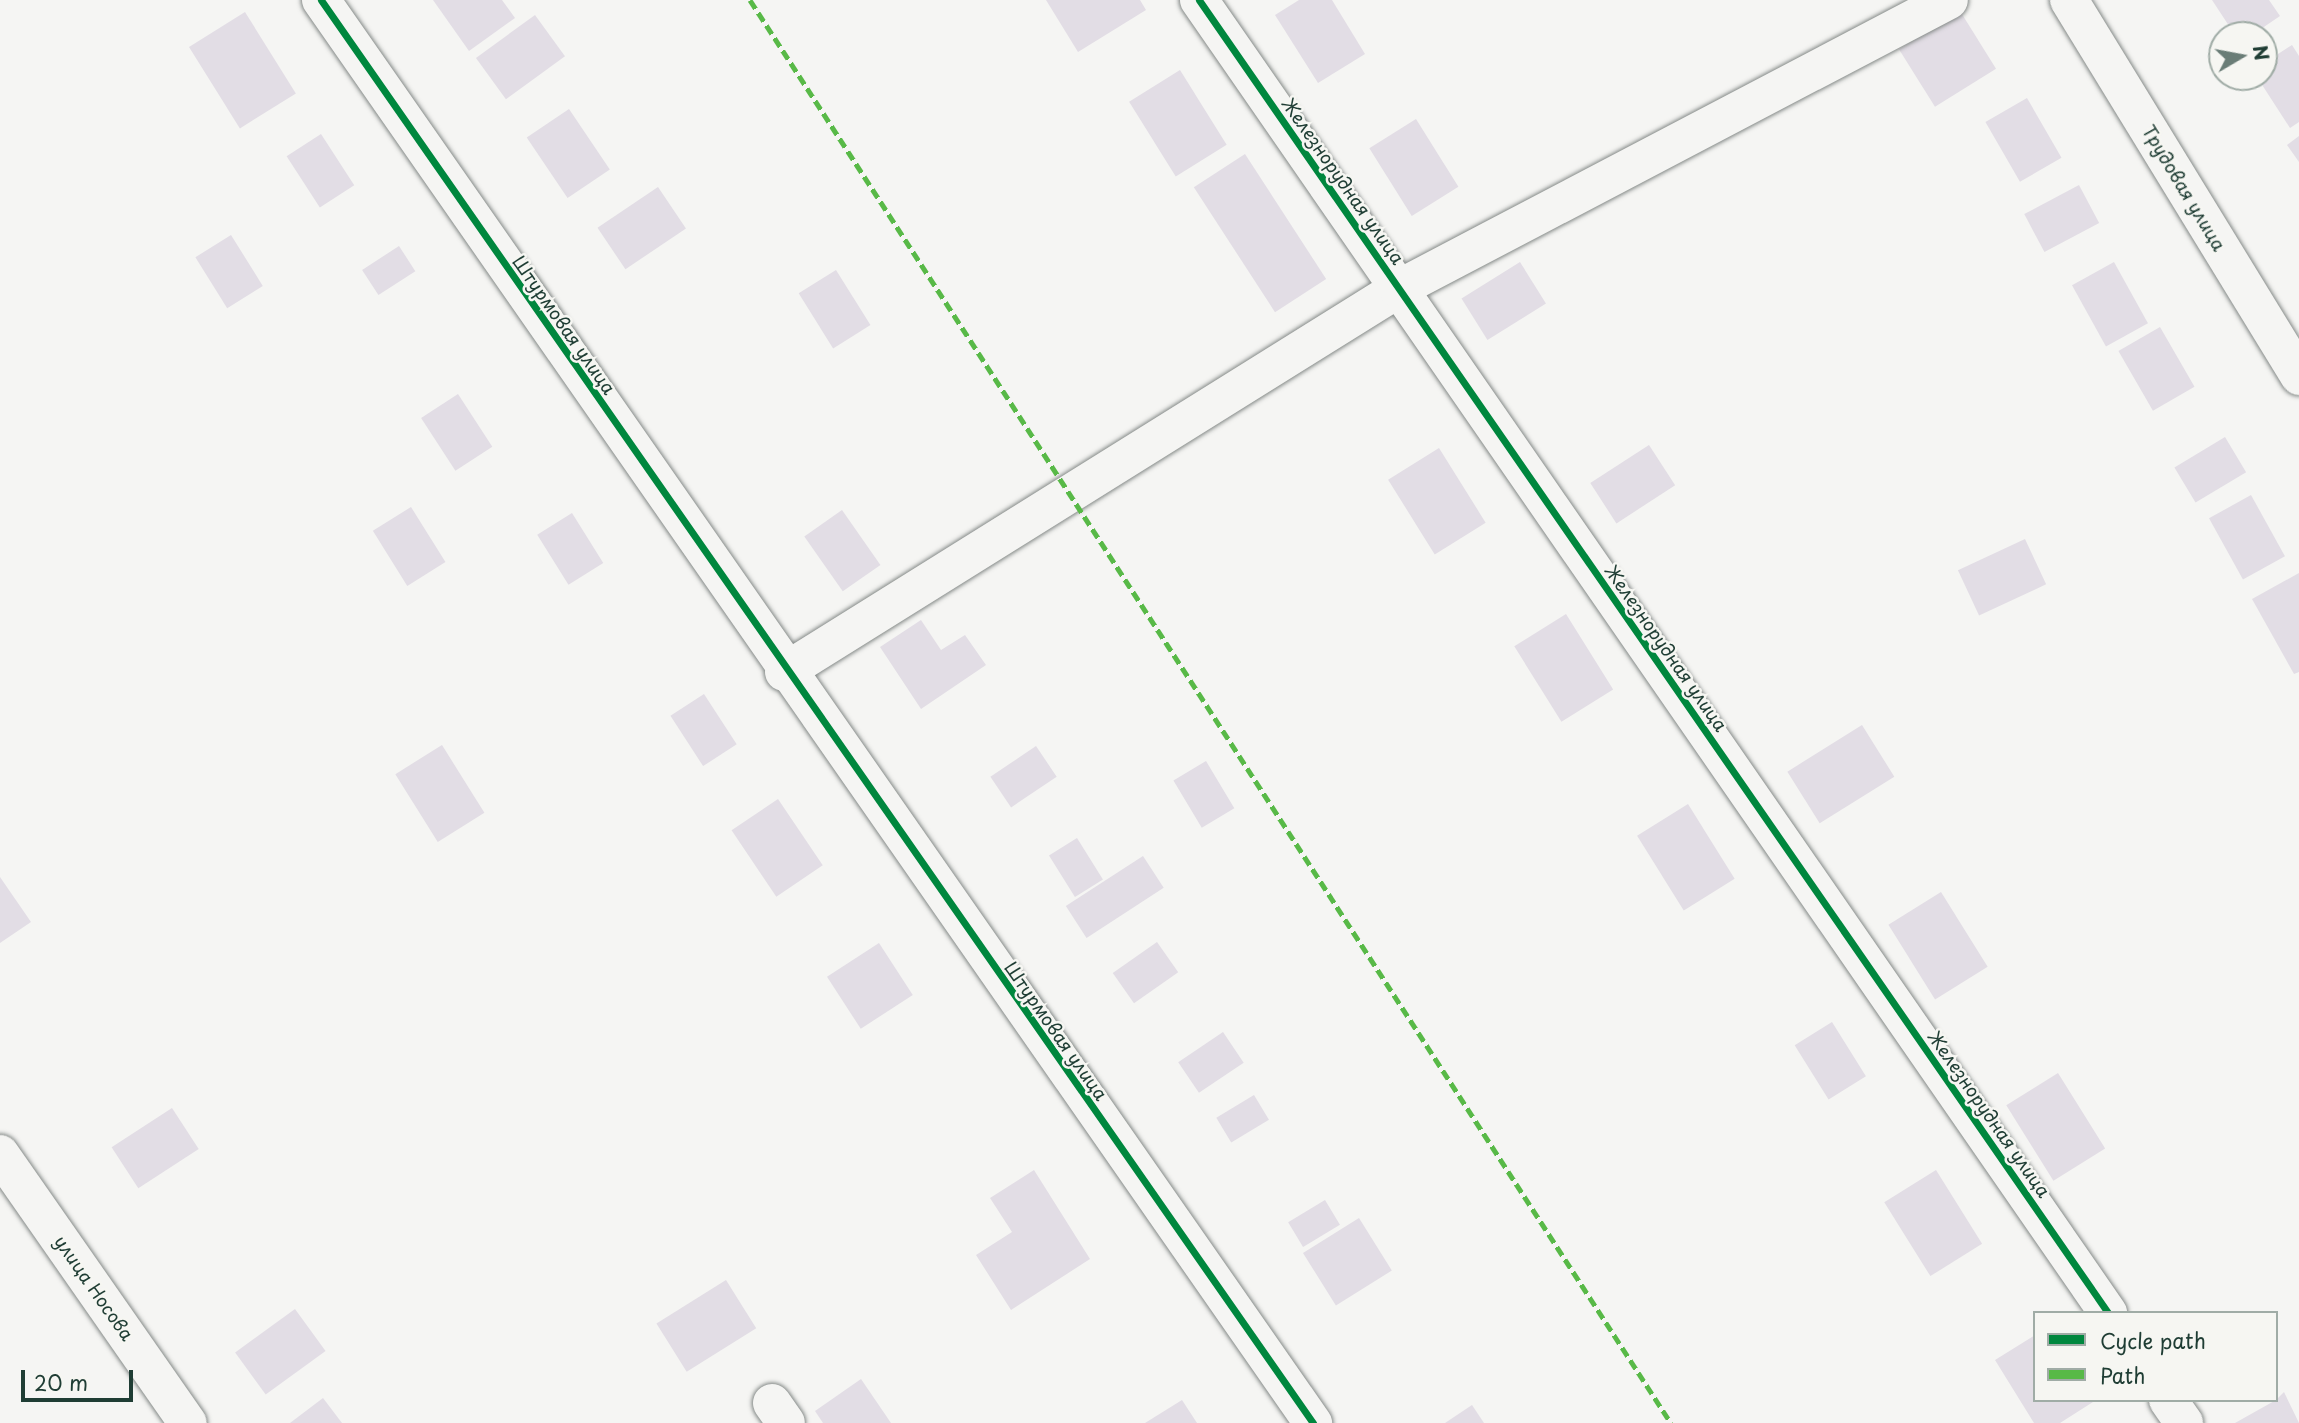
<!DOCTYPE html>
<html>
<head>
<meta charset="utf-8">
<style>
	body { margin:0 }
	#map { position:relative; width:2299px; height:1423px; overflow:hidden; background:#f5f5f3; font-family:"Playpen Sans",sans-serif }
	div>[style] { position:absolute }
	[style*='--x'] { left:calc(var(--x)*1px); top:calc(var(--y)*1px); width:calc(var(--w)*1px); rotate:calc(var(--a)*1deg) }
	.building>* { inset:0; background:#e2dde5; transform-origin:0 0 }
	.roads { filter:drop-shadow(0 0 2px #858a88) drop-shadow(0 0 2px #858a88) }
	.minor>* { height:38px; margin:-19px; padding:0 19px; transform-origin:19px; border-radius:19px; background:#f5f5f3 }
	.quiet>* { height:5px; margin-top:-2.5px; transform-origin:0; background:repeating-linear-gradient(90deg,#58b947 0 10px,transparent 0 15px) }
	.cycleway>* { height:7px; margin:-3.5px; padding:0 3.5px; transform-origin:3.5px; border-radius:3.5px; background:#00873e }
	span { translate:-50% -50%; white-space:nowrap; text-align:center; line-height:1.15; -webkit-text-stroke:5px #f6f6f2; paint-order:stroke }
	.street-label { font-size:18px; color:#1f3d34 }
	.legend { position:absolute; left:2033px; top:1311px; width:245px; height:91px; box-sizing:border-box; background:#f6f6f2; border:2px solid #a0aca6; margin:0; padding:9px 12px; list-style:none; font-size:21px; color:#1f3d34 }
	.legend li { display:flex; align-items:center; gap:14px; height:35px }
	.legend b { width:35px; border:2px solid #a0aca6 }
	.north { position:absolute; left:2208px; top:21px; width:70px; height:70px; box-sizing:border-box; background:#f6f6f2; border:2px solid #a0aca6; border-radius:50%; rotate:80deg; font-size:19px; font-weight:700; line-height:28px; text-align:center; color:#1f3d34 }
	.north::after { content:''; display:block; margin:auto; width:24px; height:32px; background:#6a7d77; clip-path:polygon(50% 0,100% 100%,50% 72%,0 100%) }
	.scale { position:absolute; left:21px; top:1370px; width:112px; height:32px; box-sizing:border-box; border:4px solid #1f3d34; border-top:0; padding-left:9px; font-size:21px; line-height:24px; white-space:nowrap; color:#1f3d34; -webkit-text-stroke:5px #f6f6f2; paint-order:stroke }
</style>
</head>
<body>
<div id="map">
	<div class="building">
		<i style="clip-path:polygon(433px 0,502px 0,515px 18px,469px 51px)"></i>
		<i style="clip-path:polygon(1046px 0,1140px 0,1146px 10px,1078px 52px)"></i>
		<i style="clip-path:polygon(1299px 0,1332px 0,1365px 54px,1318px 83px,1275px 15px)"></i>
		<i style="clip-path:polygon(2212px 0,2269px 0,2280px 16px,2252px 35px,2235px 35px)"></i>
		<i style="left:1960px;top:11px;width:68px;height:72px;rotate:58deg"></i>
		<i style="left:245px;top:12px;width:96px;height:66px;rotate:58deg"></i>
		<i style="left:535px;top:15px;width:51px;height:73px;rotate:54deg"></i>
		<i style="clip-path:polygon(2292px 45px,2299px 56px,2299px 122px,2290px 128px,2257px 77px,2264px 77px,2264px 63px)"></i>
		<i style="left:1180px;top:70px;width:88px;height:60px;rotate:58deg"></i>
		<i style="left:2027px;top:98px;width:69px;height:48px;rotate:60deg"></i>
		<i style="left:569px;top:109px;width:73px;height:51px;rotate:56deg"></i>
		<i style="left:1416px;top:119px;width:80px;height:55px;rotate:58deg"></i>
		<i style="left:321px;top:134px;width:61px;height:41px;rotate:57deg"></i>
		<i style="clip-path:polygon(2299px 136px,2299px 162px,2287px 145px)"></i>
		<i style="left:1245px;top:154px;width:149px;height:61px;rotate:57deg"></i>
		<i style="left:2079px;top:185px;width:43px;height:62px;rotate:62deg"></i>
		<i style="left:658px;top:187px;width:50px;height:73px;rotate:56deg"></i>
		<i style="left:231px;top:235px;width:60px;height:42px;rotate:58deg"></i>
		<i style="left:399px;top:246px;width:30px;height:44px;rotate:57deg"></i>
		<i style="left:1520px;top:262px;width:49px;height:69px;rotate:58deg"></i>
		<i style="left:2114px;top:262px;width:70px;height:48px;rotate:61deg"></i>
		<i style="left:836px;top:270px;width:65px;height:44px;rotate:58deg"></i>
		<i style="left:2160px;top:327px;width:69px;height:48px;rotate:60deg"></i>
		<i style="left:458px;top:394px;width:63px;height:44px;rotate:57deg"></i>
		<i style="left:2225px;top:437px;width:41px;height:59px;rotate:59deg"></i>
		<i style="left:1649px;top:445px;width:48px;height:70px;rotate:57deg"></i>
		<i style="left:1439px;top:448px;width:88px;height:60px;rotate:58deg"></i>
		<i style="left:2251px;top:495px;width:70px;height:48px;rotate:61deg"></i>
		<i style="left:411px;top:507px;width:65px;height:45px;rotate:58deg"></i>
		<i style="left:842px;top:510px;width:67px;height:46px;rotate:55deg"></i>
		<i style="left:572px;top:513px;width:59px;height:41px;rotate:58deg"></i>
		<i style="left:2025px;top:539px;width:50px;height:74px;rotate:65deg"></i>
		<i style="clip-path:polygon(2299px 573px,2299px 672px,2294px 674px,2252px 599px)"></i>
		<i style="left:1566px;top:614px;width:89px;height:61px;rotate:58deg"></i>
		<i style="clip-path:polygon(921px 620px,941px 650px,965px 635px,986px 665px,921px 709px,880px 647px)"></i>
		<i style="left:704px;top:694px;width:60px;height:40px;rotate:57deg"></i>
		<i style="left:1862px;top:725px;width:61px;height:88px;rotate:58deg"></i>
		<i style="left:442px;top:745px;width:80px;height:55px;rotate:58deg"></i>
		<i style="left:1036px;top:746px;width:37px;height:55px;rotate:56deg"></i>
		<i style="left:1206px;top:761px;width:55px;height:38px;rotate:59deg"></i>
		<i style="left:778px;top:799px;width:80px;height:56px;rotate:56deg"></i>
		<i style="left:1688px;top:804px;width:88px;height:60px;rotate:58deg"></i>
		<i style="left:1077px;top:838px;width:49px;height:33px;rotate:58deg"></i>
		<i style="left:1143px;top:856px;width:38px;height:92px;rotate:57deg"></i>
		<i style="clip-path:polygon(0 877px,31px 922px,0 943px)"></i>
		<i style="left:1941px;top:892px;width:88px;height:62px;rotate:58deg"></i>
		<i style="left:1157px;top:942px;width:37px;height:54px;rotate:55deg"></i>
		<i style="left:879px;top:943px;width:62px;height:62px;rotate:57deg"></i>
		<i style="left:1832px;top:1022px;width:64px;height:44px;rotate:58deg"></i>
		<i style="left:1223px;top:1032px;width:37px;height:54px;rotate:56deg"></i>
		<i style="left:2058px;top:1073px;width:89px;height:61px;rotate:58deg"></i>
		<i style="left:1254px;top:1095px;width:29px;height:44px;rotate:59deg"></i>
		<i style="left:172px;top:1108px;width:49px;height:72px;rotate:57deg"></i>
		<i style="clip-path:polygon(1034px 1170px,1090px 1259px,1011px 1310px,976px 1255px,1012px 1232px,990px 1198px)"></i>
		<i style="left:1936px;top:1170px;width:87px;height:61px;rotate:58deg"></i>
		<i style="left:1325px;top:1200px;width:29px;height:43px;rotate:59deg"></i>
		<i style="left:1359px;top:1218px;width:62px;height:66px;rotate:58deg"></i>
		<i style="left:726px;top:1280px;width:57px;height:82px;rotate:58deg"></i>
		<i style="left:295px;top:1309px;width:52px;height:74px;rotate:54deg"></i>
		<i style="clip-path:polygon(2035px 1335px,2035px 1400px,2093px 1402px,2060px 1423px,2034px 1423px,1995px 1360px)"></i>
		<i style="clip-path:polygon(861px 1379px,891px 1423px,823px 1423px,815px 1411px)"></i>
		<i style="clip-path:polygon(2284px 1392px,2299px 1423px,2235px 1423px,2276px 1400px)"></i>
		<i style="clip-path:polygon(323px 1398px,342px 1423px,290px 1423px)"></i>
		<i style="clip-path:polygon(1182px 1400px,1197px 1423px,1145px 1423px)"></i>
		<i style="clip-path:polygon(1472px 1405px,1484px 1423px,1445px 1423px)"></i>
	</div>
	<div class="roads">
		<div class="minor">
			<i style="--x:321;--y:0;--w:1735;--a:55.12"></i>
			<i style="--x:1199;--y:0;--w:1597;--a:55.3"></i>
			<i style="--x:2069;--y:0;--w:441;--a:58.5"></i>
			<i style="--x:784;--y:672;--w:724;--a:-31.96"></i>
			<i style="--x:1398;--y:289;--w:622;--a:-27.68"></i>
			<i style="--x:0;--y:1154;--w:328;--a:55.1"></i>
			<i style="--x:2168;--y:1400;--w:28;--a:55"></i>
			<i style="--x:772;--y:1403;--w:24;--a:55"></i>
		</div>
	</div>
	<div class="quiet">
		<i style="--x:750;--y:0;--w:1695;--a:57.09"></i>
	</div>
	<div class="cycleway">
		<i style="--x:321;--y:0;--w:1735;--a:55.12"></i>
		<i style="--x:1199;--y:0;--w:1597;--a:55.3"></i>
	</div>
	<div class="street-label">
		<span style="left:1343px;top:181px;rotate:55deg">Железнорудная улица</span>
		<span style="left:2184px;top:188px;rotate:59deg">Трудовая улица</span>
		<span style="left:564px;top:325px;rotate:55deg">Штурмовая улица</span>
		<span style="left:1666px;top:648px;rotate:55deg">Железнорудная улица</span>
		<span style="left:1056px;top:1031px;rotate:55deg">Штурмовая улица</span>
		<span style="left:1989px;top:1114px;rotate:55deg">Железнорудная улица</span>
		<span style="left:94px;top:1288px;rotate:55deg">улица Носова</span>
	</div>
	<ul class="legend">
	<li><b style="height:9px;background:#00873e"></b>Cycle path</li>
	<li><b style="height:9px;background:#58b947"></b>Path</li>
	</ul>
	<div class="north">N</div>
	<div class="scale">20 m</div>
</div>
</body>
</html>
